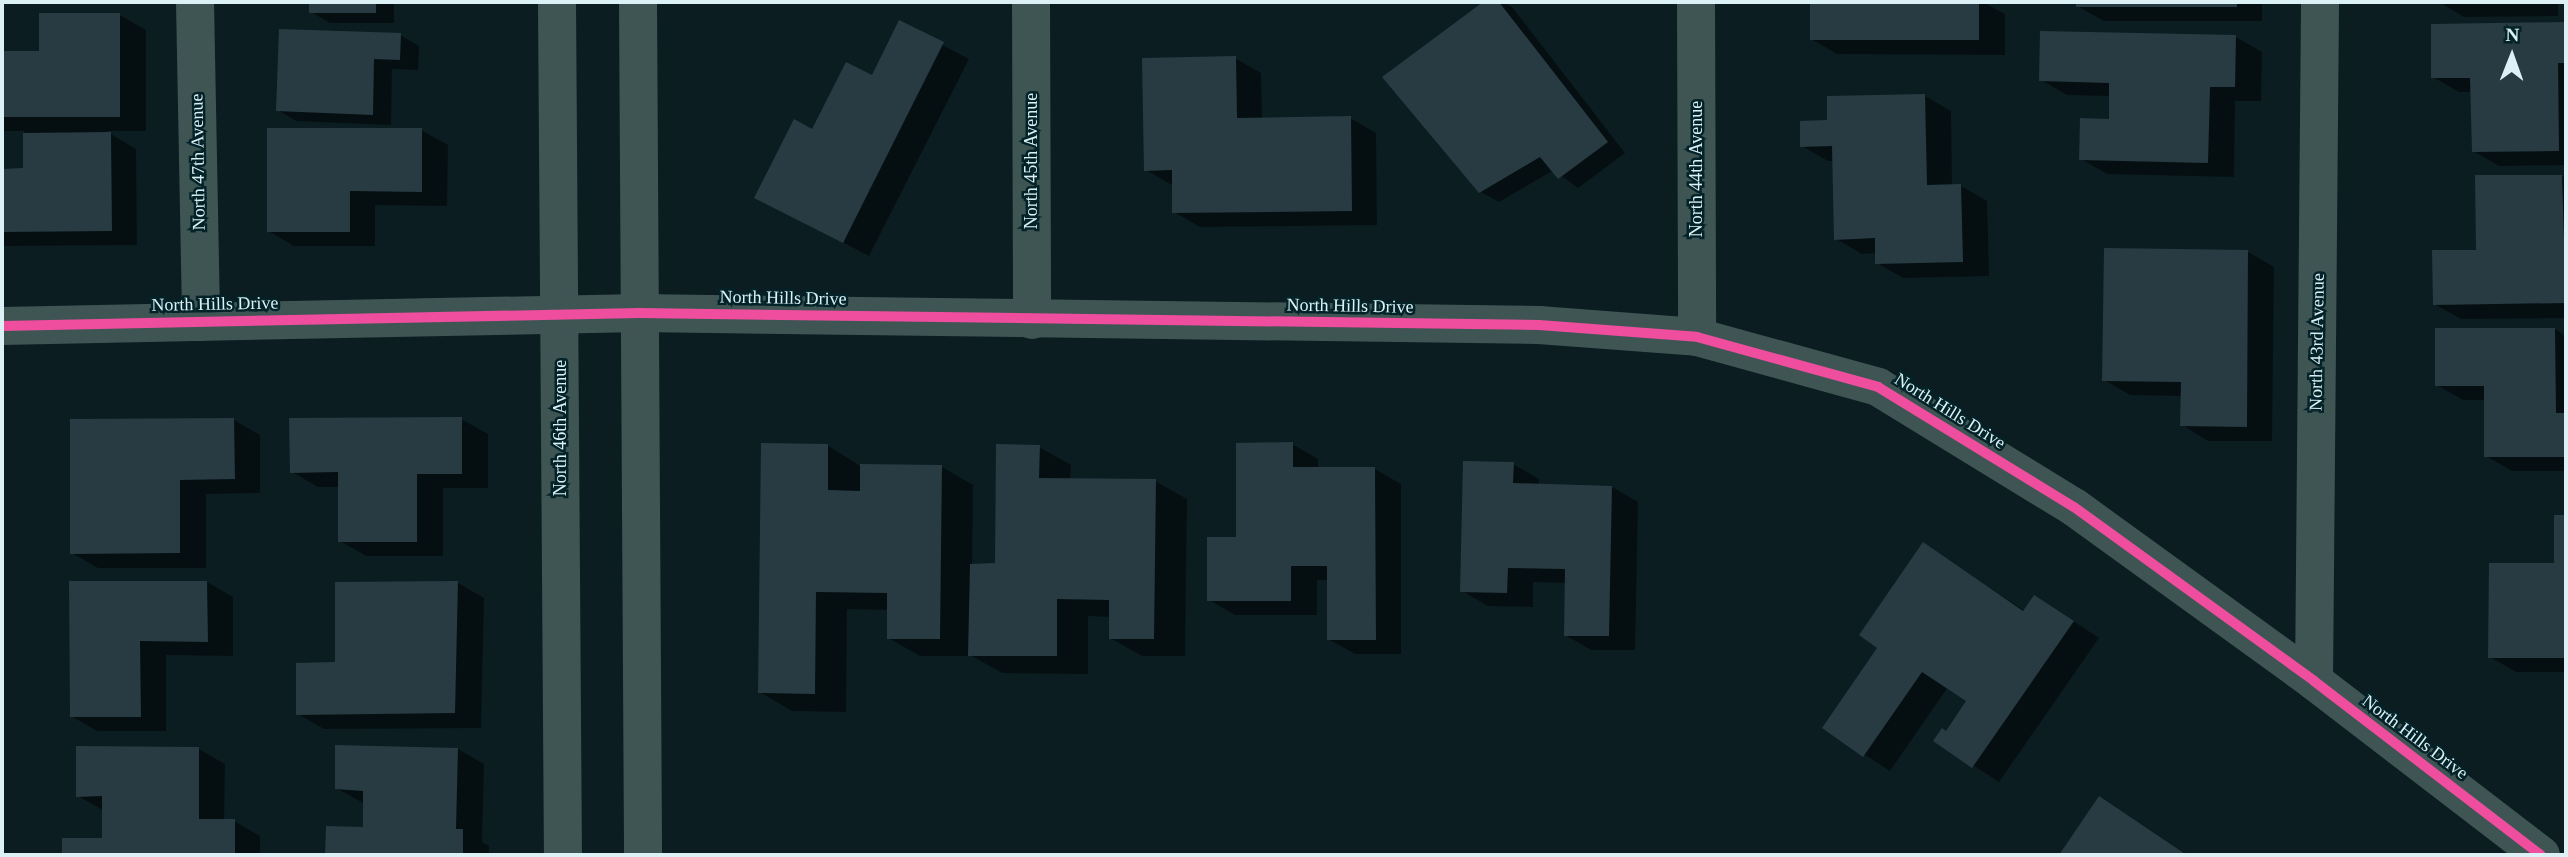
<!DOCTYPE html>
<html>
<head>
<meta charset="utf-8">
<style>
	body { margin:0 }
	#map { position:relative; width:2568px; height:857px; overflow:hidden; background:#0b1d21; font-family:Georgia,serif }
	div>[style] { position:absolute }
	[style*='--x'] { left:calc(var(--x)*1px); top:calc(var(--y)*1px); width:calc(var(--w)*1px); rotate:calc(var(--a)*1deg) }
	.shadow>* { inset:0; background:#0007 }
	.building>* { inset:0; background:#283b42; transform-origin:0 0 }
	.minor>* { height:38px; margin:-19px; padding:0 19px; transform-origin:19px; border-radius:19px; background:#3f5554 }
	.cycleway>* { height:10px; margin:-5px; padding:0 5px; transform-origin:5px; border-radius:5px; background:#ef4d9e }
	span { translate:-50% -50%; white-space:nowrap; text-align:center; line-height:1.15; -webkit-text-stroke:5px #032329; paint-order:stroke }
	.street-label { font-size:18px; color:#dbf1f6 }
	.frame { position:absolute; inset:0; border:4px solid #dbf1f6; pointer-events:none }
	.north { position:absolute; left:2477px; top:21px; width:70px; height:70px; -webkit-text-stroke:5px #032329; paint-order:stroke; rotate:1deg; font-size:19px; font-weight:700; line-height:28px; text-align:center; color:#dbf1f6 }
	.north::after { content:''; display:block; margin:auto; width:24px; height:32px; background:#dbf1f6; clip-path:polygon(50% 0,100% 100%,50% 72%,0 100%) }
</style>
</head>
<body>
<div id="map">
	<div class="shadow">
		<i style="clip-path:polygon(311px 2px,394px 2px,394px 23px,330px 23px,311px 12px)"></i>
		<i style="clip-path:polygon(1486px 2px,1503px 2px,1512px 7px,1625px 153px,1578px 188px,1554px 170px,1499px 202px,1481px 192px,1385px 77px)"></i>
		<i style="clip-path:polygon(1811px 2px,1983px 2px,2005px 14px,2005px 55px,1837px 54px,1811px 39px)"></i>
		<i style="clip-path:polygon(2077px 2px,2262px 2px,2262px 21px,2104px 21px,2077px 6px)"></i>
		<i style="clip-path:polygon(2439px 2px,2558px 2px,2558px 16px,2464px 17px)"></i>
		<i style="clip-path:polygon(120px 15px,146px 30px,146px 131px,106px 131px,136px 149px,137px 245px,2px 246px,2px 170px,25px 170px,24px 131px,2px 131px,2px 53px,41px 53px)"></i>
		<i style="clip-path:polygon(900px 23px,969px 59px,869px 256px,756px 197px,812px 131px,872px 77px)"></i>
		<i style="clip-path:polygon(2566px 24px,2566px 165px,2499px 166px,2473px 151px,2472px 92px,2459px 92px,2433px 77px,2433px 26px)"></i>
		<i style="clip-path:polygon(400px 35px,419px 46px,418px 70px,392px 69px,391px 125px,296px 121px,278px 110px)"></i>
		<i style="clip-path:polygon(2236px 37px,2262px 52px,2261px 101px,2235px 101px,2234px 177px,2107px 174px,2081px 159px,2110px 120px,2111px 96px,2067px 95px,2041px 80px)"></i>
		<i style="clip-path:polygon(1235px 58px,1261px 73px,1262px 120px,1350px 118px,1376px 133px,1377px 225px,1200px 227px,1174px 212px,1172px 185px,1146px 170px)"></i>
		<i style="clip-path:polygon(1925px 96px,1951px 111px,1952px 186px,1961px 186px,1987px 201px,1989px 276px,1903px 278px,1877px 263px,1877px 253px,1862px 254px,1836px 239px,1834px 161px,1828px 161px,1802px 146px,1829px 121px)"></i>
		<i style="clip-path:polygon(421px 130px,448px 145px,447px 206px,375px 205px,375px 246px,294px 246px,268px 231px)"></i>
		<i style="clip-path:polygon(2562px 176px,2566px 179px,2566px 318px,2461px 319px,2434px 304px)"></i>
		<i style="clip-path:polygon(2105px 250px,2248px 252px,2274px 267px,2272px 441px,2208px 441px,2182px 425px,2183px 396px,2130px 395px,2104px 380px)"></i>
		<i style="clip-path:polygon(2555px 329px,2566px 336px,2566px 471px,2512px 471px,2486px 456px,2485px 400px,2463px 400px,2437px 385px)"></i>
		<i style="clip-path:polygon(461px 419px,488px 434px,488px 488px,443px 488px,443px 556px,366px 556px,340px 541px,340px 487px,318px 487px,292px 472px)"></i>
		<i style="clip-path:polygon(234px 420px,260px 435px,260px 493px,206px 494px,206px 568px,98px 568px,72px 553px)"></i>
		<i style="clip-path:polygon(1292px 444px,1318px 459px,1318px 469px,1375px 469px,1401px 484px,1401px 654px,1355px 654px,1328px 639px,1328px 580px,1317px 580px,1317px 615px,1235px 615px,1209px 600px,1238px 539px)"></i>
		<i style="clip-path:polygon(827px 445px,859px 465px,942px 467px,973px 485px,972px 565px,996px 565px,1039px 447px,1071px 465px,1070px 480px,1155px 481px,1187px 499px,1185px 656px,1142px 656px,1110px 638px,1111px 617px,1088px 616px,1088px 674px,1002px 673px,972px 656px,920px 656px,888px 638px,889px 610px,847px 609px,846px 712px,792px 711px,760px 692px)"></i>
		<i style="clip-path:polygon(1513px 464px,1539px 479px,1539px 486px,1612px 487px,1638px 502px,1635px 650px,1591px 650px,1565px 635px,1567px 583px,1533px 582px,1533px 607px,1488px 606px,1462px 591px)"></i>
		<i style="clip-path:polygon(2556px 517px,2566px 517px,2566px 672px,2516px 672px,2490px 657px,2555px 565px)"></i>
		<i style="clip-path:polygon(1923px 545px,2025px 611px,2061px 613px,2099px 638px,1999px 782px,1935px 741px,1947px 732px,1968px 701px,1948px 687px,1890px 771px,1824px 728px,1880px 647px)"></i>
		<i style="clip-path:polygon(207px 582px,233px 597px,233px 656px,166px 655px,166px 731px,97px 731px,71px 716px,71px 583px)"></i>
		<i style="clip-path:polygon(458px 583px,484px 598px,481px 728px,324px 729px,298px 714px,337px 664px)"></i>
		<i style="clip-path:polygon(199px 749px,225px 764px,224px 821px,234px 821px,260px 836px,260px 855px,64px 855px,64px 840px,103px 840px,103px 810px,78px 796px)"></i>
		<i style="clip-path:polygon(458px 749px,484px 764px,482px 842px,489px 846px,489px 855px,327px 855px,328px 827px,365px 829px,365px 804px,336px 788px)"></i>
		<i style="clip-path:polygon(2100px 799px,2126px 814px,2188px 855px,2061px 855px)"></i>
	</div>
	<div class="building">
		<i style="left:309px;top:2px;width:67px;height:11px"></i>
		<i style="clip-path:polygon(1483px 2px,1499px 2px,1608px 142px,1558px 179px,1540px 157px,1479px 193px,1382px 77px)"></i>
		<i style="left:1810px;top:2px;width:169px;height:38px"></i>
		<i style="left:2076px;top:2px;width:161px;height:5px"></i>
		<i style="clip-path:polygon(39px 13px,120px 13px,120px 117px,2px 117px,2px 51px,39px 51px)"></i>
		<i style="clip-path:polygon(899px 20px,944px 42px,843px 243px,754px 198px,794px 119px,812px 129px,846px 62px,872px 75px)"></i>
		<i style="clip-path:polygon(2566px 22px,2566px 63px,2558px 63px,2559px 151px,2472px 152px,2470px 78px,2431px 78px,2431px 24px)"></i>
		<i style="clip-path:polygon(279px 29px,401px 33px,400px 60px,374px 59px,373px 115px,276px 111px)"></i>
		<i style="clip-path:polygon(2040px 31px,2236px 35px,2235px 87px,2210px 87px,2208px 163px,2079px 160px,2080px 118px,2109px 119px,2109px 83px,2039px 81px)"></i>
		<i style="clip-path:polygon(1236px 56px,1237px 118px,1351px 116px,1352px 211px,1172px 213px,1172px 170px,1144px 171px,1142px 58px)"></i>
		<i style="clip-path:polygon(1925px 94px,1927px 185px,1961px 184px,1963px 262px,1875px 264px,1875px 238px,1834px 240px,1832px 146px,1800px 147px,1800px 121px,1827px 120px,1827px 96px)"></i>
		<i style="clip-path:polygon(267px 128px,422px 128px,422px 192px,350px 191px,350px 232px,267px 232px)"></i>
		<i style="clip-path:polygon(111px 132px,112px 231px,2px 232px,2px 169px,23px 168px,23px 133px)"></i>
		<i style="clip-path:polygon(2475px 175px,2562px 175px,2566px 303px,2433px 305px,2432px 250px,2476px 250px)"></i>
		<i style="clip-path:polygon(2104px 248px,2248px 250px,2247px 427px,2180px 426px,2181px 382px,2102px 381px)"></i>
		<i style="clip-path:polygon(2435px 328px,2555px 328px,2556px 413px,2566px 413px,2566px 457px,2484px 457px,2484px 386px,2435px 386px)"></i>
		<i style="clip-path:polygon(462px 417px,462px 474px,417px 474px,417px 542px,338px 542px,338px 472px,290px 473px,289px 418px)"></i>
		<i style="clip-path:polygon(234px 418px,235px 479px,180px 480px,180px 553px,70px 554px,70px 419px)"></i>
		<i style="clip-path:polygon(1293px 442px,1293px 467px,1375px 467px,1376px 640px,1327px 640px,1327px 566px,1291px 566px,1291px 601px,1207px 601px,1207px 537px,1236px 537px,1236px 443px)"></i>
		<i style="clip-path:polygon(761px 443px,828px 444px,828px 490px,860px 491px,860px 464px,942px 465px,940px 639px,887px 639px,887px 593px,816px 592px,815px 694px,758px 693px)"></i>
		<i style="clip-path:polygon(996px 444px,1040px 445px,1039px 478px,1156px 479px,1154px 639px,1109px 639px,1109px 600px,1057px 599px,1057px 656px,968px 656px,970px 564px,995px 563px)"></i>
		<i style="clip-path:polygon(1463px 461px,1514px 462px,1513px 483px,1612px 486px,1609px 636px,1564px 636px,1565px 569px,1508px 568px,1507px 593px,1460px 592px)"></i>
		<i style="clip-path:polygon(2554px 515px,2566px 515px,2566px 658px,2488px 658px,2489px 563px,2554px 563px)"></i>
		<i style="clip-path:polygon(1923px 542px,2023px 611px,2034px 595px,2074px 621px,1972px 768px,1933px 741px,1942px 728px,1946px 731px,1966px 701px,1922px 672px,1863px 757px,1822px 728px,1877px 648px,1859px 635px)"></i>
		<i style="clip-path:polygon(69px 581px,207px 581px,208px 642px,140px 641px,141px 717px,70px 717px)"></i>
		<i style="clip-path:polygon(458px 581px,455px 713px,296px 715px,296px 663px,335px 662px,335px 582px)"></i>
		<i style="clip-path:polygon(335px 745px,458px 748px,456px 829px,463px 829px,463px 855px,325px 855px,326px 826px,363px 827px,363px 791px,335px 789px)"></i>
		<i style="clip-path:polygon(76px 746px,199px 747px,199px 819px,235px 819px,235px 855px,62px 855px,62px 838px,102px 838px,102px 796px,76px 797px)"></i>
		<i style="clip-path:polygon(2099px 796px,2187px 855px,2059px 855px)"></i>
	</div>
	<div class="minor">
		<i style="--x:195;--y:2;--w:320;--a:88.9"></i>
		<i style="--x:557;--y:2;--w:853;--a:89.6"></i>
		<i style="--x:638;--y:2;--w:853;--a:89.66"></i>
		<i style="--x:1031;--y:2;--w:318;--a:89.8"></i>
		<i style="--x:1696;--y:2;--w:335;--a:89.8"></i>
		<i style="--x:2;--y:326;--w:637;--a:-1.17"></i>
		<i style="--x:639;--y:313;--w:900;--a:0.76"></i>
		<i style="--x:1539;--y:325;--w:158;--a:4.3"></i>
		<i style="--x:1697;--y:337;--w:188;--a:15.4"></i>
		<i style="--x:1878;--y:387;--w:230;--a:31.5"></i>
		<i style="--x:2074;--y:507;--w:296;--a:35.9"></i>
		<i style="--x:2314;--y:681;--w:286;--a:37.5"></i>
		<i style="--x:2314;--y:681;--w:679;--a:-89.49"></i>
	</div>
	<div class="cycleway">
		<i style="--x:2;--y:326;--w:637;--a:-1.17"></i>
		<i style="--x:639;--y:313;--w:900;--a:0.76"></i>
		<i style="--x:1539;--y:325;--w:158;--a:4.3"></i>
		<i style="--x:1697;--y:337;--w:188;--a:15.4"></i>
		<i style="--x:1878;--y:387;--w:230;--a:31.5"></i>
		<i style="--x:2074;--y:507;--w:296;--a:35.9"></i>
		<i style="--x:2314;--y:681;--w:286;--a:37.5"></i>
	</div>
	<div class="street-label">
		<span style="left:1031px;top:161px;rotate:-90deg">North 45th Avenue</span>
		<span style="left:198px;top:162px;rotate:-91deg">North 47th Avenue</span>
		<span style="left:1696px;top:169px;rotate:-90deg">North 44th Avenue</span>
		<span style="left:783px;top:298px;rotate:1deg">North Hills Drive</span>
		<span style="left:215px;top:304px;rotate:-1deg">North Hills Drive</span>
		<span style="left:1350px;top:306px;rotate:1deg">North Hills Drive</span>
		<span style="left:2317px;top:342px;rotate:-89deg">North 43rd Avenue</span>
		<span style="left:1950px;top:411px;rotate:32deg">North Hills Drive</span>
		<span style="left:560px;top:428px;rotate:-90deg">North 46th Avenue</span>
		<span style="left:2415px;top:737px;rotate:37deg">North Hills Drive</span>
	</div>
	<div class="frame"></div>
	<div class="north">N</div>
</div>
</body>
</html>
